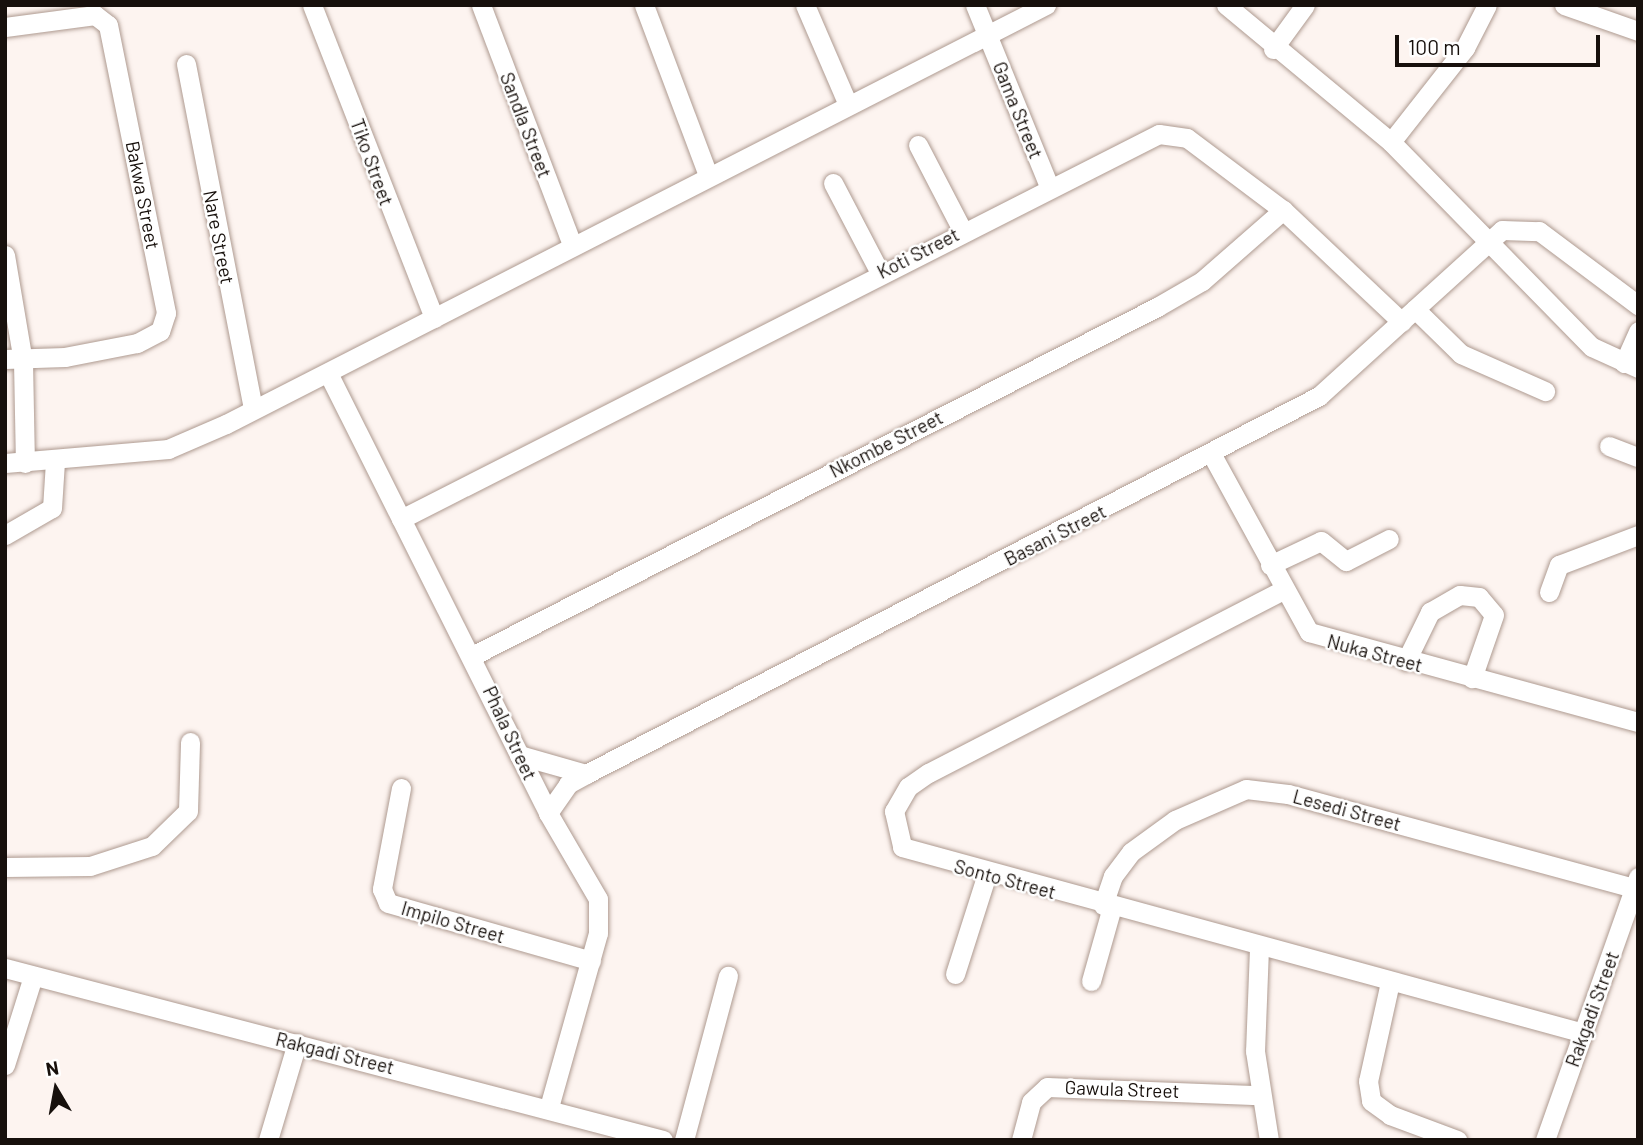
<!DOCTYPE html>
<html>
<head>
<meta charset="utf-8">
<style>
	body { margin:0 }
	#map { position:relative; width:1643px; height:1145px; overflow:hidden; background:#fdf4f0; font-family:Barlow,sans-serif }
	div>[style] { position:absolute }
	[style*='--x'] { left:calc(var(--x)*1px); top:calc(var(--y)*1px); width:calc(var(--w)*1px); rotate:calc(var(--a)*1deg) }
	.roads { filter:drop-shadow(0 0 2px #ae9a90) drop-shadow(0 0 2px #ae9a90) }
	.minor>* { height:19px; margin:-9.5px; padding:0 9.5px; transform-origin:9.5px; border-radius:9.5px; background:#fff }
	span { translate:-50% -50%; white-space:nowrap; text-align:center; line-height:1.15; -webkit-text-stroke:5px #fff; paint-order:stroke }
	.street-label { font-size:19px; color:#17100c }
	.frame { position:absolute; inset:0; border:7px solid #17100c; pointer-events:none }
	.north { position:absolute; left:21px; top:1054px; width:70px; height:70px; -webkit-text-stroke:5px #fff; paint-order:stroke; rotate:350deg; font-size:19px; font-weight:700; line-height:28px; text-align:center; color:#17100c }
	.north::after { content:''; display:block; margin:auto; width:24px; height:32px; background:#17100c; clip-path:polygon(50% 0,100% 100%,50% 72%,0 100%) }
	.scale { position:absolute; left:1395px; top:35px; width:205px; height:32px; box-sizing:border-box; border:4px solid #17100c; border-top:0; padding-left:9px; font-size:21px; line-height:24px; white-space:nowrap; color:#17100c; -webkit-text-stroke:5px #fff; paint-order:stroke }
</style>
</head>
<body>
<div id="map">
	<div class="roads">
		<div class="minor">
			<i style="--x:312;--y:5;--w:336;--a:68.7"></i>
			<i style="--x:481;--y:5;--w:257;--a:69.2"></i>
			<i style="--x:644;--y:5;--w:182;--a:69.4"></i>
			<i style="--x:805;--y:5;--w:109;--a:66.7"></i>
			<i style="--x:975;--y:5;--w:196;--a:67.8"></i>
			<i style="--x:1226;--y:5;--w:214;--a:39.7"></i>
			<i style="--x:1391;--y:142;--w:287;--a:45.6"></i>
			<i style="--x:1592;--y:347;--w:51;--a:24.5"></i>
			<i style="--x:1564;--y:5;--w:78;--a:19.4"></i>
			<i style="--x:5;--y:27;--w:91;--a:-7.6"></i>
			<i style="--x:95;--y:15;--w:16;--a:38"></i>
			<i style="--x:108;--y:25;--w:294;--a:78.6"></i>
			<i style="--x:166;--y:313;--w:19;--a:108"></i>
			<i style="--x:160;--y:331;--w:26;--a:152"></i>
			<i style="--x:137;--y:343;--w:73;--a:169"></i>
			<i style="--x:65;--y:357;--w:60;--a:178.1"></i>
			<i style="--x:1273;--y:49;--w:54;--a:-54"></i>
			<i style="--x:186;--y:64;--w:351;--a:79"></i>
			<i style="--x:1391;--y:142;--w:120;--a:-51.8"></i>
			<i style="--x:1465;--y:48;--w:48;--a:-62.9"></i>
			<i style="--x:918;--y:145;--w:96;--a:62.6"></i>
			<i style="--x:833;--y:183;--w:102;--a:62.4"></i>
			<i style="--x:5;--y:255;--w:108;--a:80.4"></i>
			<i style="--x:23;--y:361;--w:102;--a:88.9"></i>
			<i style="--x:1415;--y:309;--w:64;--a:44.4"></i>
			<i style="--x:1461;--y:354;--w:92;--a:23.8"></i>
			<i style="--x:1624;--y:363;--w:35;--a:-66"></i>
			<i style="--x:328;--y:373;--w:492;--a:63.4"></i>
			<i style="--x:548;--y:813;--w:99;--a:59.8"></i>
			<i style="--x:598;--y:899;--w:34;--a:90"></i>
			<i style="--x:598;--y:933;--w:181;--a:105.7"></i>
			<i style="--x:1609;--y:446;--w:31;--a:21"></i>
			<i style="--x:1212;--y:455;--w:202;--a:61.3"></i>
			<i style="--x:1309;--y:632;--w:341;--a:15.3"></i>
			<i style="--x:5;--y:463;--w:164;--a:-4.9"></i>
			<i style="--x:168;--y:449;--w:63;--a:-23.3"></i>
			<i style="--x:226;--y:424;--w:921;--a:-27.07"></i>
			<i style="--x:401;--y:519;--w:850;--a:-26.93"></i>
			<i style="--x:1159;--y:134;--w:28;--a:8"></i>
			<i style="--x:1187;--y:138;--w:120;--a:36.9"></i>
			<i style="--x:1283;--y:210;--w:163;--a:43.3"></i>
			<i style="--x:5;--y:535;--w:54;--a:-29.9"></i>
			<i style="--x:52;--y:508;--w:46;--a:-86.3"></i>
			<i style="--x:1270;--y:565;--w:56;--a:-25.2"></i>
			<i style="--x:1321;--y:541;--w:32;--a:39"></i>
			<i style="--x:1346;--y:561;--w:48;--a:-27.1"></i>
			<i style="--x:1283;--y:590;--w:399;--a:152.7"></i>
			<i style="--x:928;--y:773;--w:24;--a:145"></i>
			<i style="--x:908;--y:787;--w:28;--a:120"></i>
			<i style="--x:894;--y:811;--w:37;--a:77"></i>
			<i style="--x:902;--y:847;--w:707;--a:15.26"></i>
			<i style="--x:1549;--y:592;--w:29;--a:-70"></i>
			<i style="--x:1559;--y:565;--w:85;--a:-20.8"></i>
			<i style="--x:474;--y:655;--w:767;--a:-27"></i>
			<i style="--x:1157;--y:307;--w:52;--a:-30"></i>
			<i style="--x:1202;--y:281;--w:108;--a:-41.2"></i>
			<i style="--x:1406;--y:661;--w:55;--a:-63.9"></i>
			<i style="--x:1430;--y:612;--w:34;--a:-30"></i>
			<i style="--x:1460;--y:595;--w:19;--a:6"></i>
			<i style="--x:1479;--y:597;--w:23;--a:50"></i>
			<i style="--x:1494;--y:615;--w:67;--a:109.2"></i>
			<i style="--x:519;--y:755;--w:70;--a:15.8"></i>
			<i style="--x:401;--y:788;--w:103;--a:100.7"></i>
			<i style="--x:382;--y:889;--w:15;--a:67"></i>
			<i style="--x:388;--y:903;--w:211;--a:15.9"></i>
			<i style="--x:548;--y:813;--w:35;--a:-55"></i>
			<i style="--x:568;--y:784;--w:21;--a:-29"></i>
			<i style="--x:586;--y:774;--w:825;--a:-27.28"></i>
			<i style="--x:1319;--y:396;--w:247;--a:-42.2"></i>
			<i style="--x:1502;--y:230;--w:37;--a:2"></i>
			<i style="--x:1539;--y:231;--w:124;--a:36.8"></i>
			<i style="--x:5;--y:867;--w:85;--a:-0.7"></i>
			<i style="--x:90;--y:866;--w:65;--a:-17.9"></i>
			<i style="--x:152;--y:846;--w:50;--a:-44.2"></i>
			<i style="--x:188;--y:811;--w:69;--a:-88.3"></i>
			<i style="--x:1103;--y:905;--w:31;--a:-71"></i>
			<i style="--x:1113;--y:876;--w:30;--a:-53"></i>
			<i style="--x:1131;--y:852;--w:54;--a:-36"></i>
			<i style="--x:1175;--y:820;--w:77;--a:-23.6"></i>
			<i style="--x:1246;--y:789;--w:42;--a:6.8"></i>
			<i style="--x:1288;--y:794;--w:359;--a:15.2"></i>
			<i style="--x:1259;--y:948;--w:103;--a:92.2"></i>
			<i style="--x:1255;--y:1051;--w:90;--a:81.1"></i>
			<i style="--x:5;--y:968;--w:680;--a:14.65"></i>
			<i style="--x:955;--y:974;--w:105;--a:-72.3"></i>
			<i style="--x:1091;--y:981;--w:77;--a:-74.2"></i>
			<i style="--x:1390;--y:982;--w:101;--a:102.5"></i>
			<i style="--x:1368;--y:1081;--w:20;--a:81"></i>
			<i style="--x:1371;--y:1101;--w:24;--a:36"></i>
			<i style="--x:1390;--y:1115;--w:72;--a:20.5"></i>
			<i style="--x:5;--y:1065;--w:93;--a:-72.5"></i>
			<i style="--x:268;--y:1140;--w:101;--a:-73.4"></i>
			<i style="--x:684;--y:1140;--w:170;--a:-75"></i>
			<i style="--x:1021;--y:1140;--w:39;--a:-75"></i>
			<i style="--x:1031;--y:1102;--w:22;--a:-43"></i>
			<i style="--x:1047;--y:1087;--w:212;--a:2.2"></i>
			<i style="--x:1545;--y:1140;--w:279;--a:-70.5"></i>
		</div>
	</div>
	<div class="street-label">
		<span style="left:1018px;top:110px;rotate:68deg">Gama Street</span>
		<span style="left:526px;top:125px;rotate:69deg">Sandla Street</span>
		<span style="left:372px;top:162px;rotate:70deg">Tiko Street</span>
		<span style="left:143px;top:195px;rotate:79deg">Bakwa Street</span>
		<span style="left:219px;top:237px;rotate:79deg">Nare Street</span>
		<span style="left:918px;top:253px;rotate:-27deg">Koti Street</span>
		<span style="left:886px;top:444px;rotate:-27deg">Nkombe Street</span>
		<span style="left:1055px;top:535px;rotate:-27deg">Basani Street</span>
		<span style="left:1375px;top:653px;rotate:15deg">Nuka Street</span>
		<span style="left:510px;top:733px;rotate:65deg">Phala Street</span>
		<span style="left:1347px;top:810px;rotate:15deg">Lesedi Street</span>
		<span style="left:1005px;top:879px;rotate:15deg">Sonto Street</span>
		<span style="left:453px;top:922px;rotate:16deg">Impilo Street</span>
		<span style="left:1592px;top:1009px;rotate:-70deg">Rakgadi Street</span>
		<span style="left:335px;top:1053px;rotate:14deg">Rakgadi Street</span>
		<span style="left:1122px;top:1089px;rotate:2deg">Gawula Street</span>
	</div>
	<div class="frame"></div>
	<div class="north">N</div>
	<div class="scale">100 m</div>
</div>
</body>
</html>
